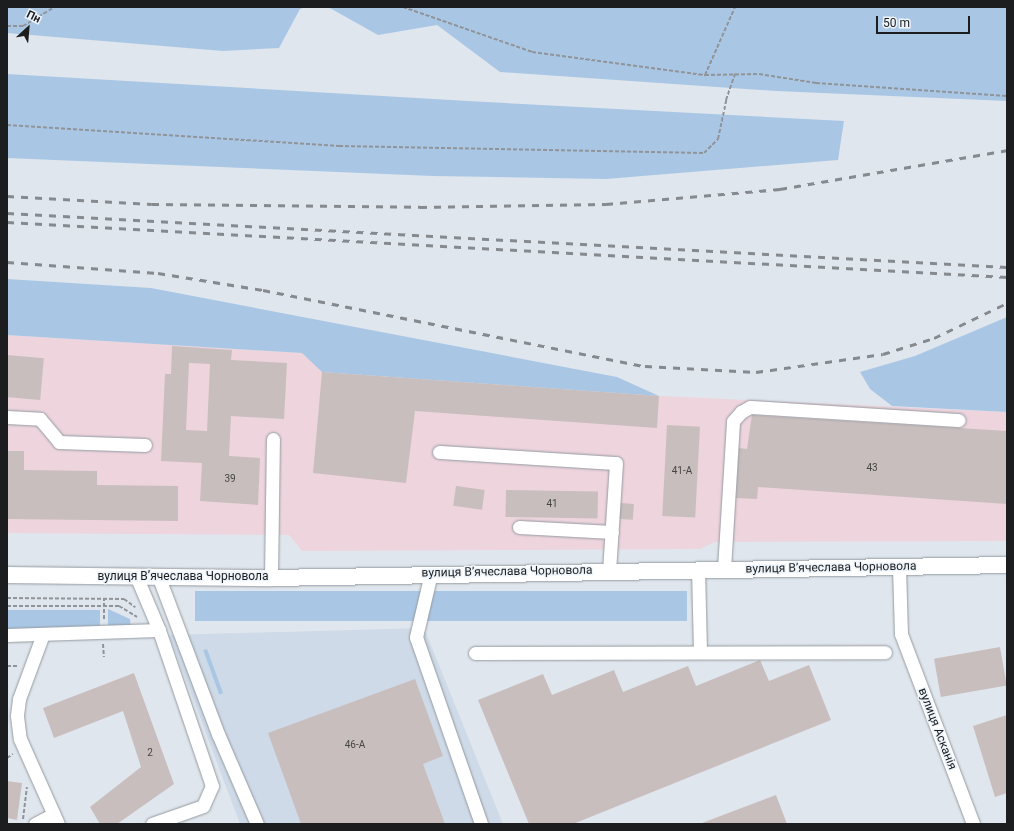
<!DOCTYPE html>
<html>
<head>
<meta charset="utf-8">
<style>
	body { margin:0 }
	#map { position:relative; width:1014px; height:831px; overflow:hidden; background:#e0e6ed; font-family:Roboto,sans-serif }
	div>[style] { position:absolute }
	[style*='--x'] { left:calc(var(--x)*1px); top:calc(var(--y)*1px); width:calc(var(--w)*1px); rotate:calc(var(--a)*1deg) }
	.built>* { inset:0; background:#cedae7 }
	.industrial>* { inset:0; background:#edd4dd }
	.green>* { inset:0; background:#a9c7e5; transform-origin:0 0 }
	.building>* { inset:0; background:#c8bebd; transform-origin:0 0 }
	.path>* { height:2px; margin-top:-1px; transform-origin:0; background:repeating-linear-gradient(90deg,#909499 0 4px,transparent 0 6px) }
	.roads { filter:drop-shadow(0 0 1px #949aa0) drop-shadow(0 0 1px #949aa0) }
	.minor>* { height:13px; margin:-6.5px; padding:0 6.5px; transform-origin:6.5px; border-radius:6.5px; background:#fff }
	.major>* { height:16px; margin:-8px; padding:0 8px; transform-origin:8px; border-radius:8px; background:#fff }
	.rail>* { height:3px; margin-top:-1.5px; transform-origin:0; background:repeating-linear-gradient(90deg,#868a8f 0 7px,transparent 0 14px) }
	span { translate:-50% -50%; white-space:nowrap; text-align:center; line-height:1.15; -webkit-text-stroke:3px #edf4fa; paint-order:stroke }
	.number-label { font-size:10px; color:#464546 }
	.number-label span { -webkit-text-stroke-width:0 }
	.street-label { font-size:12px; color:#1b1d1f }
	.frame { position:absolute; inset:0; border:8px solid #1b1d1f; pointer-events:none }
	.north { position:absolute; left:8px; top:8px; width:40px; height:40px; -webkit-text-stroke:3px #edf4fa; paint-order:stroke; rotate:26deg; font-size:11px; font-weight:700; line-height:16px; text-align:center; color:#1b1d1f }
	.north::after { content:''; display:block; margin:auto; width:14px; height:18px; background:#1b1d1f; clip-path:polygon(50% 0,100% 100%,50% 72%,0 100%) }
	.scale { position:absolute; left:876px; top:16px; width:94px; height:18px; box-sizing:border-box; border:2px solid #1b1d1f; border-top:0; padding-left:5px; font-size:12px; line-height:14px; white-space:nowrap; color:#1b1d1f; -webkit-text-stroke:3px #edf4fa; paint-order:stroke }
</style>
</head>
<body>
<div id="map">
	<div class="built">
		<i style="clip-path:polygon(424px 628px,503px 824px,240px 824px,169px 635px)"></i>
	</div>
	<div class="industrial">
		<i style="clip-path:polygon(7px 335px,302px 353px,322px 372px,659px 396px,1007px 412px,1007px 541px,715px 542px,700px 549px,302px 551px,289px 535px,7px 533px)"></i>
	</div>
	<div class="green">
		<i style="clip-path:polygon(7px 7px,306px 7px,300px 9px,279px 48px,223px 51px,7px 33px)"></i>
		<i style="clip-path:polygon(328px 7px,1007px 7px,1007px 101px,776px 91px,500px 72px,437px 25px,378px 35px)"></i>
		<i style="clip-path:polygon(7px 74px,468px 101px,844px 121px,838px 160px,606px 179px,433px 176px,7px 158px)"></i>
		<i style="clip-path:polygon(7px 279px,151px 288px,617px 377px,659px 396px,322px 372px,302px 353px,7px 335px)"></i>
		<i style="clip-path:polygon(1007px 317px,1007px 412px,892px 406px,870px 389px,860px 372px,915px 356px)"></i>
		<i style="left:687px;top:591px;width:30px;height:492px;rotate:90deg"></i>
		<i style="clip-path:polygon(108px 609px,130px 619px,131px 629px,108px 628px)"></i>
		<i style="left:7px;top:610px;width:93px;height:20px"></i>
		<i style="left:207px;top:649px;width:47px;height:4px;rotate:70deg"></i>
	</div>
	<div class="building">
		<i style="clip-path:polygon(evenodd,172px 346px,232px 350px,231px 360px,287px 363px,284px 419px,231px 416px,229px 456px,260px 458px,258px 505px,200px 501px,202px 463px,161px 461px,165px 374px,171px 374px,172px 346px,189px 363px,210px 364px,207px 431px,186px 430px,189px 363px)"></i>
		<i style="left:7px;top:355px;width:37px;height:42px;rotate:5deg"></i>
		<i style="clip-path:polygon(322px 372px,659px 396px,657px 428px,415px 411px,406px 483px,313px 473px)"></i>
		<i style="clip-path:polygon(752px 415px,1007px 431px,1007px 504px,758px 487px,757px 499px,736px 498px,739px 448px,747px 449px)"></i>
		<i style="left:667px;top:425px;width:33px;height:91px;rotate:3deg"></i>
		<i style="clip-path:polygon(7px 451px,24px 451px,24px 470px,97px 471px,97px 485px,178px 486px,178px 521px,7px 519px)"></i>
		<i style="left:456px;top:486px;width:29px;height:20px;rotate:8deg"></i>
		<i style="left:506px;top:490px;width:92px;height:27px;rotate:1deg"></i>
		<i style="left:621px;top:503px;width:13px;height:16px;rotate:4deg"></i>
		<i style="left:1000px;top:647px;width:39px;height:67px;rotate:80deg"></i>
		<i style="clip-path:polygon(760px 660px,769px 681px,809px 665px,831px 720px,573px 824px,529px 824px,478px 700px,543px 674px,552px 695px,614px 670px,623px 692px,688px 666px,696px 686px)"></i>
		<i style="clip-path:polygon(134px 673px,174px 784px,117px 824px,100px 824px,90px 807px,141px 767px,123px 711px,54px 738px,43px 708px)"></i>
		<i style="clip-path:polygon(415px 679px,443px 756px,423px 764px,445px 824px,301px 824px,268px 733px)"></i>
		<i style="clip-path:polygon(1007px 715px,1007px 793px,995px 797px,973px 726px)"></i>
		<i style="clip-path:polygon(7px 781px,22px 783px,17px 820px,7px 818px)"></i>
		<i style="clip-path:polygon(776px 795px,787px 824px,703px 824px,702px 823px)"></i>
	</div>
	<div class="path">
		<i style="--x:403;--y:7;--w:137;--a:19.2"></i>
		<i style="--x:532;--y:52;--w:175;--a:7.6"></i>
		<i style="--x:705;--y:75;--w:54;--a:-1.1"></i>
		<i style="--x:759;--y:74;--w:58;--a:9"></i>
		<i style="--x:816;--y:83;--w:191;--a:3.9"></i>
		<i style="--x:7;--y:26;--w:16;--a:0"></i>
		<i style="--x:23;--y:26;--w:37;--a:-31"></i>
		<i style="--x:705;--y:75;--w:74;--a:-66.2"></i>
		<i style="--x:7;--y:125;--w:333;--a:3.6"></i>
		<i style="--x:339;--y:146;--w:365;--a:1.1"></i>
		<i style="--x:704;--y:153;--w:20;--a:-45"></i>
		<i style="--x:718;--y:139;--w:40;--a:-78"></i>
		<i style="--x:726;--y:100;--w:28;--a:-71"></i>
		<i style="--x:7;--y:598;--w:117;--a:0.5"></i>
		<i style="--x:124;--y:599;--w:14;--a:36"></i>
		<i style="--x:7;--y:606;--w:112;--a:0"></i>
		<i style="--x:119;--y:606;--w:21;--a:31"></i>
		<i style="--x:104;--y:619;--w:21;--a:-90"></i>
		<i style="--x:103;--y:644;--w:13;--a:86"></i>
		<i style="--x:7;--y:666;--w:11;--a:0"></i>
		<i style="--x:7;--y:758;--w:7;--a:-34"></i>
		<i style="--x:23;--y:819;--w:32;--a:-83"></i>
	</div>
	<div class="roads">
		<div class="minor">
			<i style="--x:7;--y:417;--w:33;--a:3"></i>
			<i style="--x:40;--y:419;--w:30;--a:50"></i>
			<i style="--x:59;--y:442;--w:86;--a:2"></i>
			<i style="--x:439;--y:452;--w:177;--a:3.6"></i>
			<i style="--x:616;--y:463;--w:107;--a:93.7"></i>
			<i style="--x:519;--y:527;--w:93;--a:3.1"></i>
			<i style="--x:899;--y:567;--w:67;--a:88.3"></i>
			<i style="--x:901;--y:634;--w:203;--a:69.2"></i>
			<i style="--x:698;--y:569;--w:83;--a:88.6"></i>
			<i style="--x:724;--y:569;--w:148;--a:-86.5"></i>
			<i style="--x:733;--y:421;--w:12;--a:-48"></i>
			<i style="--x:741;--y:412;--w:10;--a:-29"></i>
			<i style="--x:750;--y:407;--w:209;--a:3.6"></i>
			<i style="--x:431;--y:573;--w:66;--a:103.2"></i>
			<i style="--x:416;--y:637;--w:198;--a:70.8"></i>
			<i style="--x:159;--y:578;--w:167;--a:69.3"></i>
			<i style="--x:218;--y:734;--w:98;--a:66.6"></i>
			<i style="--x:271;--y:578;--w:139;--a:-89.2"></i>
			<i style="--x:43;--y:634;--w:69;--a:110.3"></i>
			<i style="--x:19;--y:699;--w:17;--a:97"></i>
			<i style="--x:17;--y:716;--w:23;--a:83"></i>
			<i style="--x:20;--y:739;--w:93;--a:65.9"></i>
			<i style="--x:7;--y:635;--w:152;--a:-1.9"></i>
			<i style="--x:159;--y:630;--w:56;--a:-112.9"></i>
			<i style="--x:475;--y:653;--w:410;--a:-0.1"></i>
			<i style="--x:35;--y:824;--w:21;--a:-28"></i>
			<i style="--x:152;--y:824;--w:54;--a:-19.4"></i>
			<i style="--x:203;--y:806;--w:22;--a:-66"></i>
			<i style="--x:212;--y:786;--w:165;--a:-108.8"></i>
		</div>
		<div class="major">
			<i style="--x:7;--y:575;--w:264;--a:0.7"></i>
			<i style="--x:271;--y:578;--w:736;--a:-1.01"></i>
		</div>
	</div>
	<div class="rail">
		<i style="--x:7;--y:196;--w:145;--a:3.2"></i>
		<i style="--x:152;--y:204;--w:268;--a:0.6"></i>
		<i style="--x:420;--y:207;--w:186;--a:-0.9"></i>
		<i style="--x:606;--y:204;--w:175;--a:-4.9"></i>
		<i style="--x:780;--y:189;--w:230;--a:-9.7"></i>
		<i style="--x:7;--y:213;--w:1001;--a:3.09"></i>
		<i style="--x:7;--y:222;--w:1002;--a:3.15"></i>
		<i style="--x:7;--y:262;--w:151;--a:4.2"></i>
		<i style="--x:158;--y:273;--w:106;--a:9.2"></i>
		<i style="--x:263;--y:290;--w:389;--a:11.3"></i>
		<i style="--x:645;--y:366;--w:111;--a:3.1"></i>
		<i style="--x:756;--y:372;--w:128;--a:-8.1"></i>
		<i style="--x:883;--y:354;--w:53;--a:-17.4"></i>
		<i style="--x:934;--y:338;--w:81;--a:-25.6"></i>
	</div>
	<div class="number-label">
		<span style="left:872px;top:468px">43</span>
		<span style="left:682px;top:471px">41-А</span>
		<span style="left:230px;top:479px">39</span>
		<span style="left:552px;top:504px">41</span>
		<span style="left:355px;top:745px">46-А</span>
		<span style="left:150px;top:753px">2</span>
	</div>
	<div class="street-label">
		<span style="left:831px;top:568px;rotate:-1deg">вулиця Вʼячеслава Чорновола</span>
		<span style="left:507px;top:572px;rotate:-1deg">вулиця Вʼячеслава Чорновола</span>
		<span style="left:183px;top:577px">вулиця Вʼячеслава Чорновола</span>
		<span style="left:937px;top:729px;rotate:69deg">вулиця Асканія</span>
	</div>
	<div class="frame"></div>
	<div class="north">Пн</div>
	<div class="scale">50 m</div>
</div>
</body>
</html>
